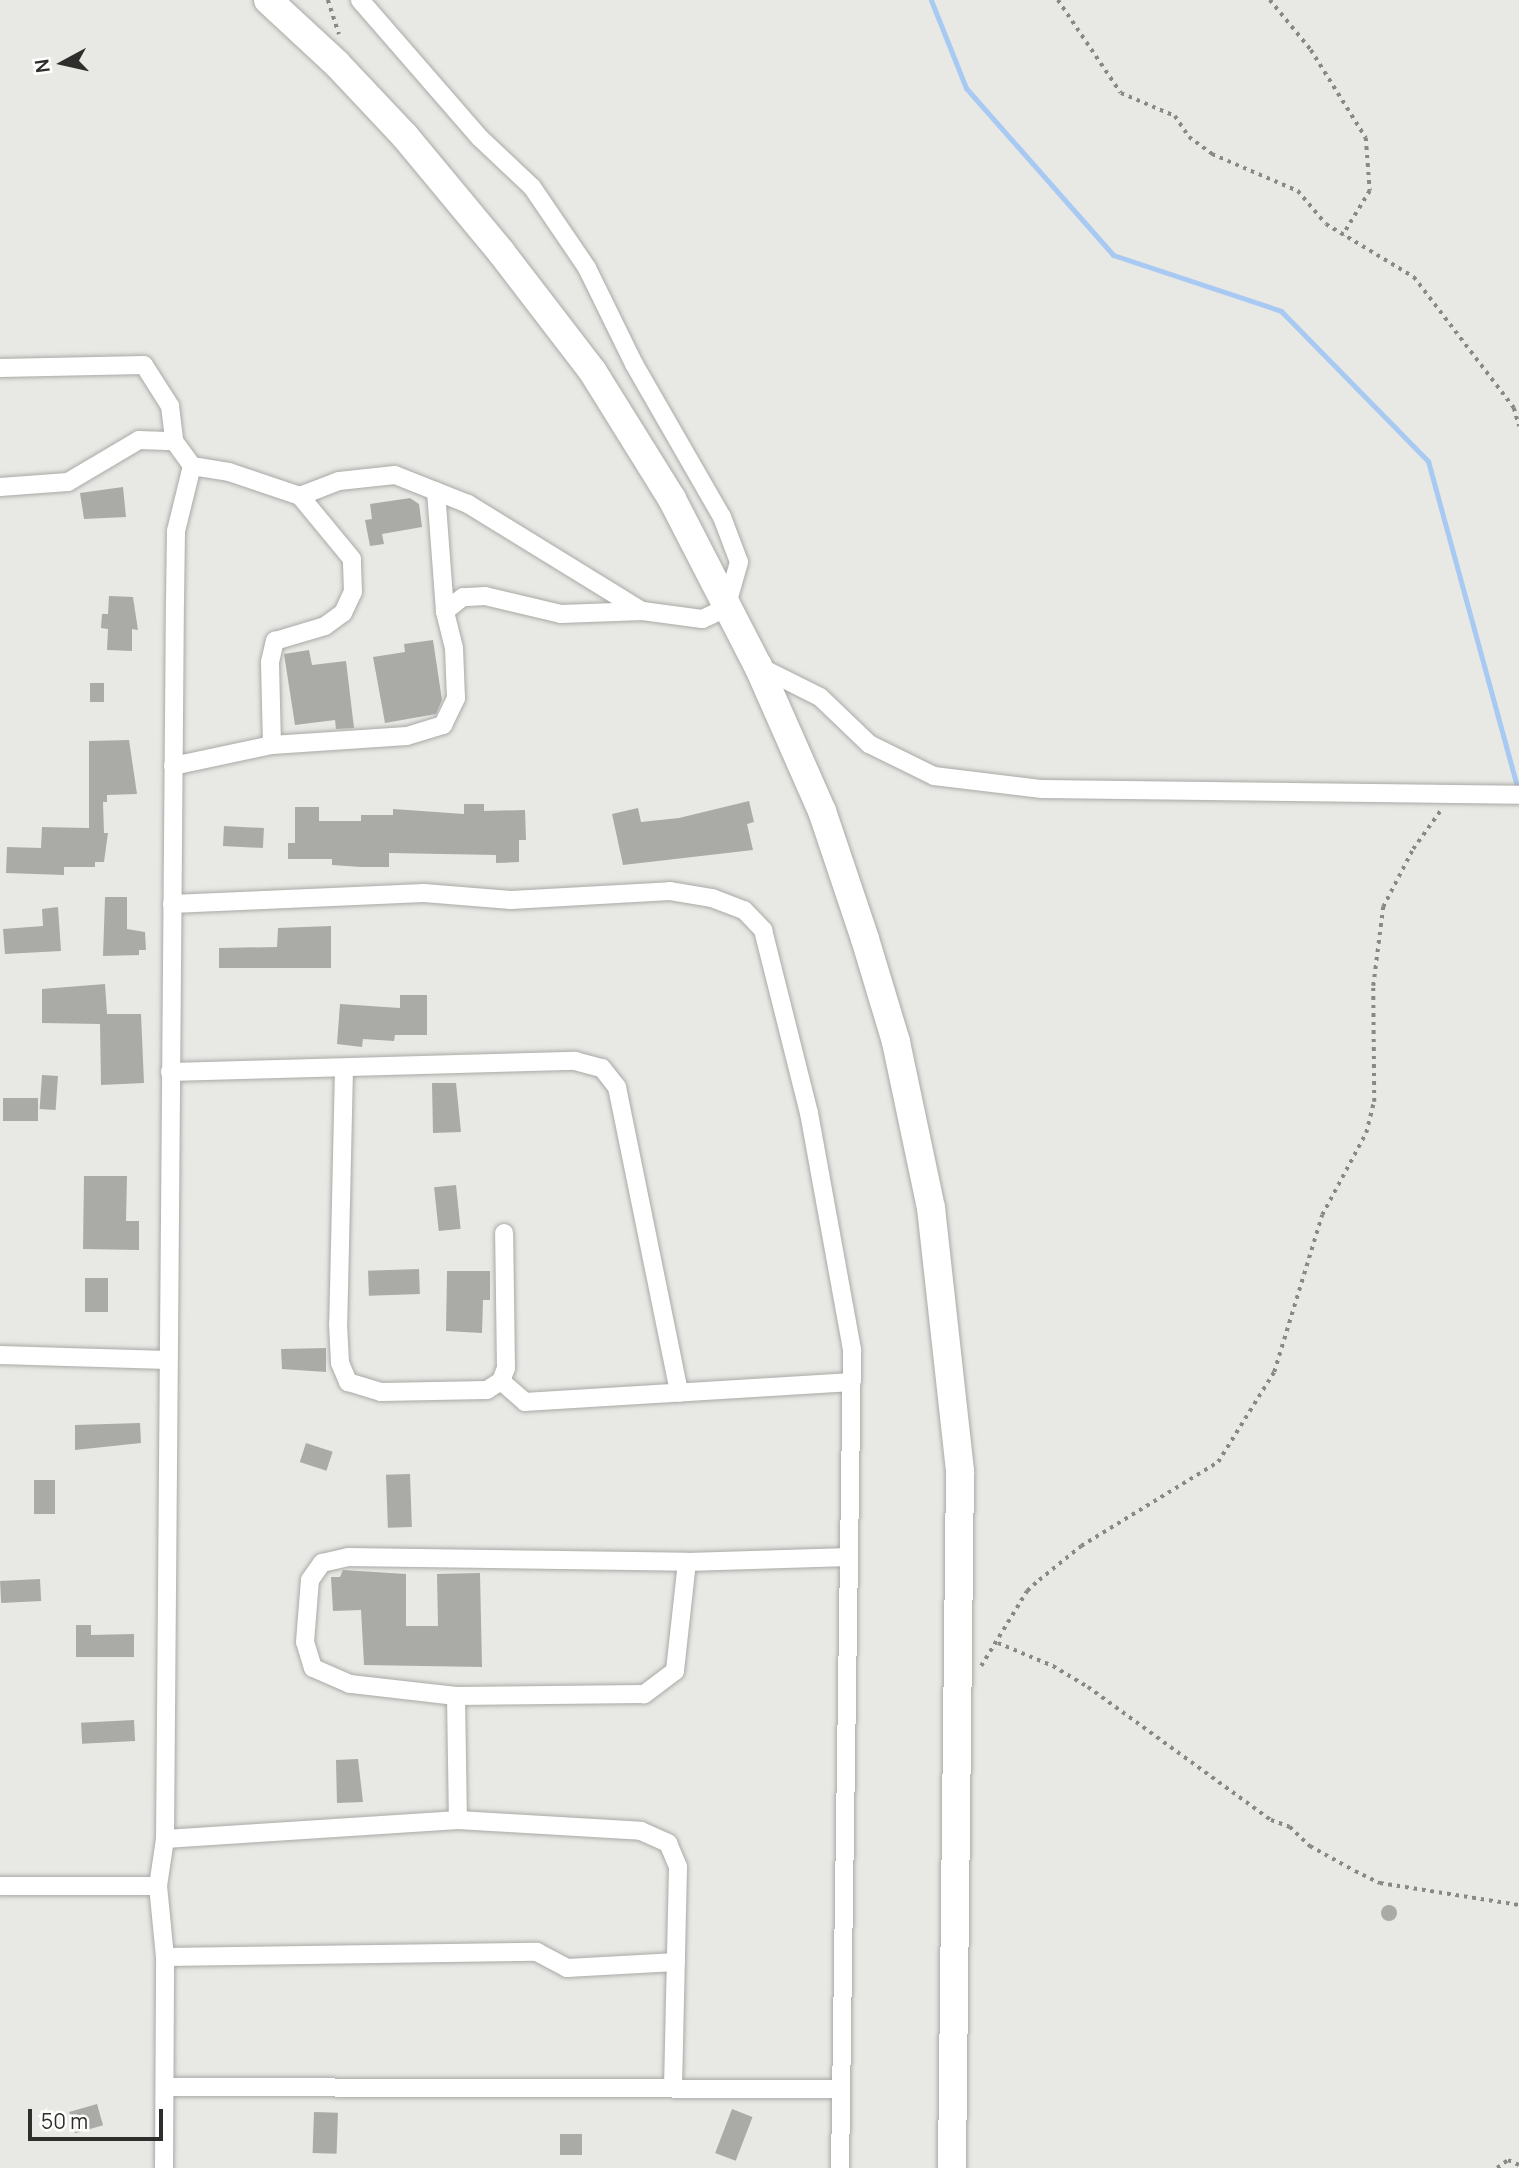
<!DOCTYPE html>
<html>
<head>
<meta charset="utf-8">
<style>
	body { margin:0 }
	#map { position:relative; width:1519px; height:2168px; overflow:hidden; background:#e8e8e5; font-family:Manrope,sans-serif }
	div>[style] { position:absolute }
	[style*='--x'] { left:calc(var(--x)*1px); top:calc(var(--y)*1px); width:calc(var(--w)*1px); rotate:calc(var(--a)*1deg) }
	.stream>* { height:5px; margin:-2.5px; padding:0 2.5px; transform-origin:2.5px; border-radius:2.5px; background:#a8caf2 }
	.building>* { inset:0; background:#aaaaa7; transform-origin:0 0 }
	.round { border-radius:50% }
	.path>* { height:3.5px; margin-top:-1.75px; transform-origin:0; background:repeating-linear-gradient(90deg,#888886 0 3.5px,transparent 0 8.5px) }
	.roads { filter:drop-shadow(0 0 2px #a9a9a6) drop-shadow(0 0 2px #a9a9a6) }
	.minor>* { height:18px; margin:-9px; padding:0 9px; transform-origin:9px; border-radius:9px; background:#fff }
	.primary>* { height:28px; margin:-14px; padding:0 14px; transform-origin:14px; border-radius:14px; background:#fff }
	span { translate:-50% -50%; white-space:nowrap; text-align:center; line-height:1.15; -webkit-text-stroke:5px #fffffe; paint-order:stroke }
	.north { position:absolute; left:28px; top:28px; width:70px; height:70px; -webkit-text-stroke:5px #fffffe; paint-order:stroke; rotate:262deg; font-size:19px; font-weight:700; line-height:28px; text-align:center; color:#2e2e2d }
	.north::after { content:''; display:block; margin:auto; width:24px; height:32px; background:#2e2e2d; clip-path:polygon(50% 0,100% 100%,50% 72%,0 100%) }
	.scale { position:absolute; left:28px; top:2109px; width:135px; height:32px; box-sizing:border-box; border:4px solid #2e2e2d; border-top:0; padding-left:9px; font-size:21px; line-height:24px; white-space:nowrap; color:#2e2e2d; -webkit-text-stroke:5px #fffffe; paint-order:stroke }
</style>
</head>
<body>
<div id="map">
	<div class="stream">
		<i style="--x:931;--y:0;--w:95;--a:68.3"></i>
		<i style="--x:966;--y:88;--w:222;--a:48.6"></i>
		<i style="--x:1113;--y:255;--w:177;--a:18.4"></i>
		<i style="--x:1281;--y:311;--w:210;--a:45.6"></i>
		<i style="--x:1428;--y:461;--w:342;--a:74.7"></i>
	</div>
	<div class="building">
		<i style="clip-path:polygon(123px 487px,126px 517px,84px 519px,80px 493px)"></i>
		<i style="clip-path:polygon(410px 498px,419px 504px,422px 527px,382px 534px,384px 544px,370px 546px,365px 520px,372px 519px,370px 504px)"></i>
		<i style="clip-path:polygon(109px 596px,133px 597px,138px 630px,132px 629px,132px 651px,107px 650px,108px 629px,101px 628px,102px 614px,108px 614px)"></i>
		<i style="clip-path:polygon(433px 640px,442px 700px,436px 714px,385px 723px,373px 657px,405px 652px,404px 644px)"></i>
		<i style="clip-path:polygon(309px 650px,312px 665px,346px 661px,354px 728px,336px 729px,335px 720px,295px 725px,284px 654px)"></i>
		<i style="left:90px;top:683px;width:14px;height:19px"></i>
		<i style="clip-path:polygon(129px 740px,137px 794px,107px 795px,107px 802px,103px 802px,104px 833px,108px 833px,104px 862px,95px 862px,95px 867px,64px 867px,64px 875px,6px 873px,7px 847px,41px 848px,42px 827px,89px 828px,89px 741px)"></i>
		<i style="clip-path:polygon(749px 801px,754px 822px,747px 824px,753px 850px,623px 865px,612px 814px,638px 808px,641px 822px,679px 818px)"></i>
		<i style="clip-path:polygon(464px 804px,484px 804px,484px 811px,525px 810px,526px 840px,519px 840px,519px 862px,496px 863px,496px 855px,389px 853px,389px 867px,361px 867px,332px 865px,332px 859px,288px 859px,288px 843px,295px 843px,295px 807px,319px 807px,319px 821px,361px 821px,361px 815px,393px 815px,393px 809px,464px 814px)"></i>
		<i style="left:224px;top:826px;width:40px;height:20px;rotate:3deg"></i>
		<i style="clip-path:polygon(105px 897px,127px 897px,127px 929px,145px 932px,146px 950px,139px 950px,139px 955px,103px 956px)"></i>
		<i style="clip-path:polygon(58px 907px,61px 951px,5px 954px,3px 929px,43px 926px,42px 909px)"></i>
		<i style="clip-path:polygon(331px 926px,331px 968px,219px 968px,219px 948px,277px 947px,278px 928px)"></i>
		<i style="clip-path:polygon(105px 984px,107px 1014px,141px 1014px,144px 1083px,101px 1085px,100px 1024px,42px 1023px,42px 989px)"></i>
		<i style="clip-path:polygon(400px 995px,427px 995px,427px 1035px,395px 1035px,394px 1041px,363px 1039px,362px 1047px,337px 1044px,340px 1004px,400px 1008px)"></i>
		<i style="left:42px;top:1075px;width:16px;height:34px;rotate:4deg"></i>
		<i style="clip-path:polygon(432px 1083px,456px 1083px,461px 1132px,433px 1133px)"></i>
		<i style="left:38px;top:1098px;width:23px;height:35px;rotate:90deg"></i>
		<i style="clip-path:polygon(84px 1176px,127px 1176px,126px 1221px,139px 1221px,139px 1250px,83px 1249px)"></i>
		<i style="left:456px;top:1185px;width:44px;height:22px;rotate:84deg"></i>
		<i style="left:419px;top:1269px;width:25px;height:51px;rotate:88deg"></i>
		<i style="clip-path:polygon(447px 1271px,490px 1271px,490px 1300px,483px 1300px,482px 1333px,446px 1331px)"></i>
		<i style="left:85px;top:1278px;width:23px;height:34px"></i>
		<i style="clip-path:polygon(326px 1348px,326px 1372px,282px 1369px,281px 1349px)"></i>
		<i style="clip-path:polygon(140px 1423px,141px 1443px,75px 1450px,75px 1425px)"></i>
		<i style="left:306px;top:1443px;width:28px;height:20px;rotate:18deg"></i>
		<i style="left:410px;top:1474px;width:53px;height:24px;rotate:88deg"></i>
		<i style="left:34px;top:1480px;width:21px;height:34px"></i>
		<i style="clip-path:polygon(343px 1570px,406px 1574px,406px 1626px,438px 1626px,437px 1574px,480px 1573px,482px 1667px,364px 1665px,361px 1610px,333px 1611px,331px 1577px,340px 1577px)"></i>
		<i style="left:40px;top:1579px;width:22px;height:40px;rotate:87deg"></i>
		<i style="clip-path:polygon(76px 1625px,91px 1625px,91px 1635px,134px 1634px,134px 1657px,76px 1657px)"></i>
		<i style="left:134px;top:1720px;width:21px;height:53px;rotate:87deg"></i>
		<i style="clip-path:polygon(358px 1759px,363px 1802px,337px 1803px,336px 1760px)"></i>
		<i class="round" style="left:1381px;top:1905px;width:16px;height:16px"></i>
		<i style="left:97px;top:2104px;width:22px;height:29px;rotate:74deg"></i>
		<i style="left:732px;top:2109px;width:22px;height:47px;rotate:21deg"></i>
		<i style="left:314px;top:2112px;width:24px;height:41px;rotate:2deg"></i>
		<i style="left:560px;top:2134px;width:22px;height:21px"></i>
	</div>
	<div class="path">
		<i style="--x:328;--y:0;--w:36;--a:72"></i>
		<i style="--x:1058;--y:0;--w:112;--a:55.9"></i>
		<i style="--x:1121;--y:93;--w:59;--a:23.1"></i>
		<i style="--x:1175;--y:116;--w:25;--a:56"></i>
		<i style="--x:1189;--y:137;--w:29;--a:36"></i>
		<i style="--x:1212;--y:154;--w:94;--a:23.3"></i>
		<i style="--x:1298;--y:191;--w:43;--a:49.7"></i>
		<i style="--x:1326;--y:224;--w:103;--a:31.1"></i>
		<i style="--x:1414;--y:277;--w:165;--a:52.6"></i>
		<i style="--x:1514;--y:408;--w:19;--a:74"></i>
		<i style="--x:1270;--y:0;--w:65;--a:50.6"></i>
		<i style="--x:1311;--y:50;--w:104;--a:58"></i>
		<i style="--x:1366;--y:138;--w:53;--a:85.7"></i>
		<i style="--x:1370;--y:191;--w:52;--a:121.5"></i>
		<i style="--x:998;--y:1643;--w:60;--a:22.7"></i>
		<i style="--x:1053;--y:1666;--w:41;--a:31"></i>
		<i style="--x:1088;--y:1687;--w:226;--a:36"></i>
		<i style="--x:1271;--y:1820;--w:20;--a:20"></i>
		<i style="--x:1290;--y:1827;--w:28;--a:44"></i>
		<i style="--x:1310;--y:1846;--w:51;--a:29.1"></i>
		<i style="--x:1355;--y:1871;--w:28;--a:26"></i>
		<i style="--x:1380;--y:1883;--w:141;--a:9"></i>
		<i style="--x:981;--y:1666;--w:88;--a:-58.5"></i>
		<i style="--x:1027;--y:1591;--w:16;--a:-43"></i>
		<i style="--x:1039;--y:1580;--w:54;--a:-39"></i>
		<i style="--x:1081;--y:1546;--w:161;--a:-31.5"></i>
		<i style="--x:1218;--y:1462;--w:106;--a:-58.1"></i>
		<i style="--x:1274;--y:1372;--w:164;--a:-73"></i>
		<i style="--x:1322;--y:1215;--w:93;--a:-61.8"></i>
		<i style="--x:1366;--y:1133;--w:32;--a:-76"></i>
		<i style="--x:1374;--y:1102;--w:116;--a:-90.5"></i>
		<i style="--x:1373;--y:986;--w:80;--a:-82.8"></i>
		<i style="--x:1383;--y:907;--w:65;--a:-62.7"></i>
		<i style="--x:1413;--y:849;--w:48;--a:-54.3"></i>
		<i style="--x:1497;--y:2168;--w:14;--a:-36"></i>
		<i style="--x:1508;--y:2160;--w:12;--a:24"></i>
	</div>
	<div class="roads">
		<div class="minor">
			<i style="--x:360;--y:0;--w:183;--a:49"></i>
			<i style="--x:480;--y:138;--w:71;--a:43.3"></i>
			<i style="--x:532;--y:187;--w:98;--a:55.8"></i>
			<i style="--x:587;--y:268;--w:107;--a:63.9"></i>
			<i style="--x:634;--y:364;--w:177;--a:60.1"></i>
			<i style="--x:722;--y:517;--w:48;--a:69.3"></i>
			<i style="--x:739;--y:562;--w:48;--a:105.8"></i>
			<i style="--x:726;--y:608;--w:26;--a:155"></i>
			<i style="--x:702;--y:619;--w:60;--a:-172.3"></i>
			<i style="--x:643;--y:611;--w:82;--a:177.9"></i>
			<i style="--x:561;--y:614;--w:78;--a:-166.7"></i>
			<i style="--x:485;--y:596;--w:22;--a:177"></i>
			<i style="--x:463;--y:597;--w:23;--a:142"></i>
			<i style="--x:0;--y:368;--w:144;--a:-1.2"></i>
			<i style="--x:144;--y:365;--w:49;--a:57.6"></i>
			<i style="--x:170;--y:406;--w:35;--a:83"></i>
			<i style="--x:174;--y:441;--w:31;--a:54"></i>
			<i style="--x:192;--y:466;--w:37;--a:9"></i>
			<i style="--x:229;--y:472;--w:75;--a:18.7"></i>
			<i style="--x:300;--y:496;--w:42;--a:-21"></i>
			<i style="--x:339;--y:481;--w:56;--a:-6.1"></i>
			<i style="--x:395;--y:475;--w:79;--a:21.7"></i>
			<i style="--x:468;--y:504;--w:204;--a:31.6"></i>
			<i style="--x:0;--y:487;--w:68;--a:-4.2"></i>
			<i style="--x:68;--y:482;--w:82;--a:-30.6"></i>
			<i style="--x:139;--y:440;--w:35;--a:2"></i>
			<i style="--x:758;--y:666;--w:69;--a:26.6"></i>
			<i style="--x:820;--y:697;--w:68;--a:43.8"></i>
			<i style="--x:869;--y:744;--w:72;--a:26.2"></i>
			<i style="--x:934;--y:776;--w:109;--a:6.9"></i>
			<i style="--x:1042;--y:789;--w:477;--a:0.7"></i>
			<i style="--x:272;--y:745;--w:83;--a:-91.4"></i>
			<i style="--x:270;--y:662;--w:22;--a:-77"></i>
			<i style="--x:275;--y:641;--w:52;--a:-16.7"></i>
			<i style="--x:325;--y:626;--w:22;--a:-36"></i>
			<i style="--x:343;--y:613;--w:23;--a:-65"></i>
			<i style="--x:353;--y:592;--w:33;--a:-92"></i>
			<i style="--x:352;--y:559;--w:82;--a:-129.5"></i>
			<i style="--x:173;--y:766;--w:101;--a:-12"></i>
			<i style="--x:272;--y:745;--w:135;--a:-3.8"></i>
			<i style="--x:407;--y:736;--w:38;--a:-17"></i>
			<i style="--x:443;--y:725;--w:30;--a:-64"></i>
			<i style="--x:456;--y:698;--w:50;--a:-92.3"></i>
			<i style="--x:454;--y:648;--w:38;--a:-104"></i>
			<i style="--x:445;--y:611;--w:120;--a:-94.3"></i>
			<i style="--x:172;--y:904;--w:252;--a:-2.5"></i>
			<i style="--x:424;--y:893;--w:87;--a:4.6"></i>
			<i style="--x:511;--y:900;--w:159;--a:-3.2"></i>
			<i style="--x:670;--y:891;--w:43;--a:9.5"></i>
			<i style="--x:712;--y:898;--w:34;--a:21"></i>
			<i style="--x:744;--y:910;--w:28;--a:46"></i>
			<i style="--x:763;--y:930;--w:189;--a:75.9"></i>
			<i style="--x:809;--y:1113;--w:241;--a:79.7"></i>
			<i style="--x:852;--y:1350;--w:818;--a:90.84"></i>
			<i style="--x:344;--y:1069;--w:255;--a:91.3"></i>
			<i style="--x:338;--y:1324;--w:39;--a:87"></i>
			<i style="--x:340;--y:1363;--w:21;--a:67"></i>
			<i style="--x:348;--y:1382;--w:34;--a:17"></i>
			<i style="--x:381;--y:1392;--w:106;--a:-1.1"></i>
			<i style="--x:487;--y:1390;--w:17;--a:-33"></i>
			<i style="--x:501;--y:1381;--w:14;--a:-69"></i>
			<i style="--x:506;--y:1368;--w:135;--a:-90.8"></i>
			<i style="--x:170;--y:1072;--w:405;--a:-1.6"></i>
			<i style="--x:575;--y:1061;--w:28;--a:15"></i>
			<i style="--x:602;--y:1068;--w:24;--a:52"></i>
			<i style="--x:617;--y:1087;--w:312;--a:78.5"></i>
			<i style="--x:0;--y:1355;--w:167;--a:1.7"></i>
			<i style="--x:501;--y:1381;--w:32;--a:41"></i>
			<i style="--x:525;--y:1402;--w:327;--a:-3.5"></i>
			<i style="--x:687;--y:1562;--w:110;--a:96.3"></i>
			<i style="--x:675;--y:1671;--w:39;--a:143"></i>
			<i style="--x:644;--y:1694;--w:188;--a:179.4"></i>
			<i style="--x:456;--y:1696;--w:107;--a:-173.5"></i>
			<i style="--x:350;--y:1684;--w:40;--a:-156.6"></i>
			<i style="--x:313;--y:1668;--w:27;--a:-107"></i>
			<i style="--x:305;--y:1642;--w:62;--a:-85.4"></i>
			<i style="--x:310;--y:1580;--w:21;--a:-55"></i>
			<i style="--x:322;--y:1563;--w:27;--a:-13"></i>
			<i style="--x:348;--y:1557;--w:339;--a:0.8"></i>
			<i style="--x:687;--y:1562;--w:162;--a:-1.8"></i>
			<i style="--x:456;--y:1696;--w:124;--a:89.1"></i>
			<i style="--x:165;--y:1839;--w:294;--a:-3.7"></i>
			<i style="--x:458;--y:1820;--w:183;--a:3.4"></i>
			<i style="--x:641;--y:1831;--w:30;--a:24"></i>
			<i style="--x:668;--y:1843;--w:26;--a:67"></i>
			<i style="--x:678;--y:1867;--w:220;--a:91.3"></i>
			<i style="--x:0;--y:1886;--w:158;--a:0"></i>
			<i style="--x:165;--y:1957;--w:372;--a:-0.8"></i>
			<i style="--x:537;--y:1952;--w:34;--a:28"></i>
			<i style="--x:567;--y:1968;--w:109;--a:-3.2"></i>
			<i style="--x:165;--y:2087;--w:676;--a:0.17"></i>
			<i style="--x:164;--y:2168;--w:211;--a:-89.7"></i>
			<i style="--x:165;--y:1957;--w:71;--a:-95.6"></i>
			<i style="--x:158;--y:1886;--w:48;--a:-81.5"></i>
			<i style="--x:165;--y:1839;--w:1237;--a:-89.54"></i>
			<i style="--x:175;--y:602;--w:71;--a:-89.2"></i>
			<i style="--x:176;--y:531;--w:67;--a:-76.2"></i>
		</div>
		<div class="primary">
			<i style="--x:268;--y:0;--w:94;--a:42.8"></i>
			<i style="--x:337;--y:64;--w:98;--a:46.7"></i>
			<i style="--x:404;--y:135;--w:152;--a:50.3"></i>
			<i style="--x:501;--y:252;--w:151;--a:52.5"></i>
			<i style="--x:593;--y:372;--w:150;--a:58.1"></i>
			<i style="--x:672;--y:499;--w:188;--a:62.8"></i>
			<i style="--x:758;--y:666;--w:158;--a:66.2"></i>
			<i style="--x:822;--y:811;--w:135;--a:71.4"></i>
			<i style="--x:865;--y:939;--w:108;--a:73.2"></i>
			<i style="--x:896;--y:1042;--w:170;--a:78.1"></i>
			<i style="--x:931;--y:1208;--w:265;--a:83.7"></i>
			<i style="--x:960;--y:1471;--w:697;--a:90.66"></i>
		</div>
	</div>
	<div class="north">N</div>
	<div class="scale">50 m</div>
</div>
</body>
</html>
